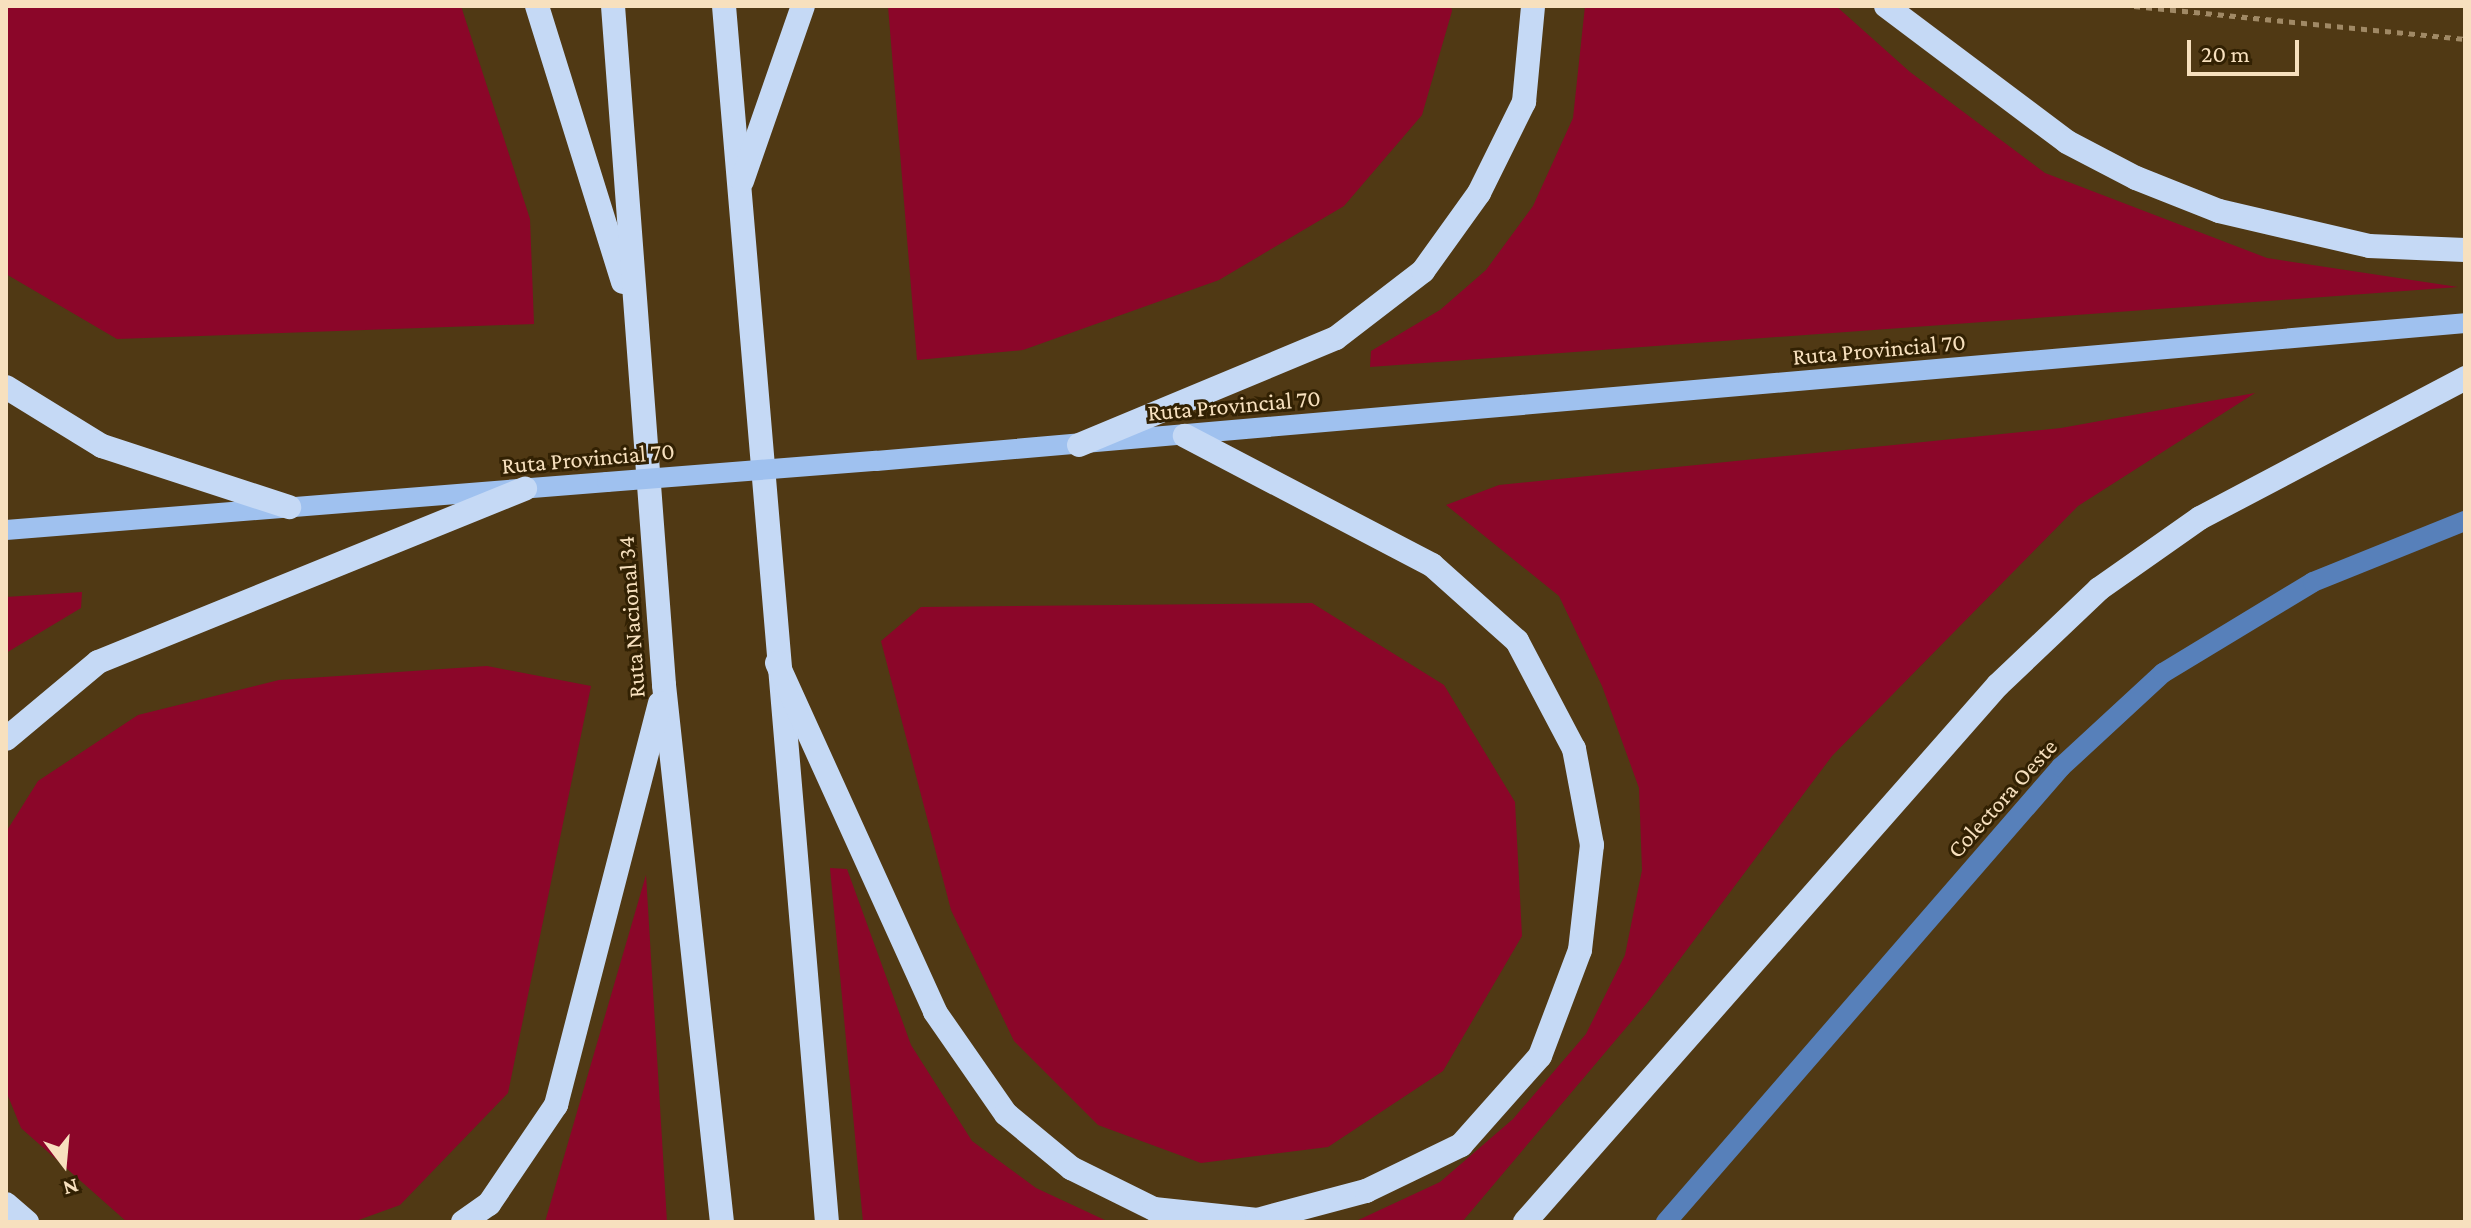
<!DOCTYPE html>
<html>
<head>
<meta charset="utf-8">
<style>
	body { margin:0 }
	#map { position:relative; width:2471px; height:1228px; overflow:hidden; background:#503914; font-family:"Crimson Pro",serif }
	div>[style] { position:absolute }
	[style*='--x'] { left:calc(var(--x)*1px); top:calc(var(--y)*1px); width:calc(var(--w)*1px); rotate:calc(var(--a)*1deg) }
	.green>* { inset:0; background:#8b0629 }
	.path>* { height:5px; margin-top:-2.5px; transform-origin:0; background:repeating-linear-gradient(90deg,#a08965 0 6px,transparent 0 12px) }
	.minor>* { height:20px; margin:-10px; padding:0 10px; transform-origin:10px; border-radius:10px; background:#5780ba }
	.major>* { height:20px; margin:-10px; padding:0 10px; transform-origin:10px; border-radius:10px; background:#9fc1ef }
	.highway>* { height:24px; margin:-12px; padding:0 12px; transform-origin:12px; border-radius:12px; background:#c5d9f5 }
	.major-bridge>* { height:20px; margin:-10px; padding:0 10px; transform-origin:10px; border-radius:10px; background:#9fc1ef }
	span { translate:-50% -50%; white-space:nowrap; text-align:center; line-height:1.15; -webkit-text-stroke:6px #322103; paint-order:stroke }
	.street-label { font-size:24px; color:#f7e0be }
	.frame { position:absolute; inset:0; border:8px solid #f7e0be; pointer-events:none }
	.north { position:absolute; left:24px; top:1124px; width:80px; height:80px; -webkit-text-stroke:6px #322103; paint-order:stroke; rotate:164deg; font-size:22px; font-weight:700; line-height:32px; text-align:center; color:#f7e0be }
	.north::after { content:''; display:block; margin:auto; width:28px; height:36px; background:#f7e0be; clip-path:polygon(50% 0,100% 100%,50% 72%,0 100%) }
	.scale { position:absolute; left:2187px; top:40px; width:112px; height:36px; box-sizing:border-box; border:4px solid #f7e0be; border-top:0; padding-left:10px; font-size:24px; line-height:28px; white-space:nowrap; color:#f7e0be; -webkit-text-stroke:6px #322103; paint-order:stroke }
</style>
</head>
<body>
<div id="map">
	<div class="green">
		<i style="clip-path:polygon(6px 6px,461px 6px,530px 219px,534px 324px,117px 339px,6px 274px)"></i>
		<i style="clip-path:polygon(888px 6px,1451px 6px,1452px 11px,1422px 115px,1344px 206px,1219px 280px,1023px 350px,917px 360px)"></i>
		<i style="clip-path:polygon(1585px 6px,1836px 6px,1910px 72px,2045px 173px,2267px 258px,2458px 287px,1370px 367px,1371px 351px,1440px 310px,1486px 270px,1533px 206px,1573px 118px)"></i>
		<i style="clip-path:polygon(2255px 393px,2078px 506px,1832px 756px,1647px 1003px,1462px 1222px,1354px 1222px,1440px 1182px,1513px 1119px,1586px 1034px,1625px 955px,1642px 870px,1639px 788px,1602px 686px,1559px 596px,1446px 505px,1499px 485px,2061px 428px)"></i>
		<i style="clip-path:polygon(82px 592px,81px 608px,6px 653px,6px 597px)"></i>
		<i style="clip-path:polygon(1312px 603px,1444px 685px,1515px 802px,1522px 936px,1443px 1071px,1328px 1147px,1201px 1163px,1098px 1125px,1014px 1041px,951px 910px,881px 641px,921px 607px)"></i>
		<i style="clip-path:polygon(487px 666px,591px 686px,508px 1093px,400px 1205px,353px 1222px,127px 1222px,21px 1128px,6px 1091px,6px 832px,38px 781px,138px 715px,279px 680px)"></i>
		<i style="clip-path:polygon(830px 868px,847px 869px,911px 1045px,972px 1141px,1036px 1188px,1109px 1222px,863px 1222px)"></i>
		<i style="clip-path:polygon(646px 875px,667px 1222px,545px 1222px)"></i>
	</div>
	<div class="path">
		<i style="--x:2134;--y:6;--w:333;--a:5.7"></i>
	</div>
	<div class="minor">
		<i style="--x:1666;--y:1222;--w:603;--a:-49.04"></i>
		<i style="--x:2061;--y:767;--w:139;--a:-42.7"></i>
		<i style="--x:2163;--y:673;--w:175;--a:-31.2"></i>
		<i style="--x:2313;--y:582;--w:164;--a:-21.9"></i>
	</div>
	<div class="major">
		<i style="--x:876;--y:461;--w:1595;--a:-4.96"></i>
		<i style="--x:6;--y:530;--w:603;--a:-4.57"></i>
	</div>
	<div class="highway">
		<i style="--x:537;--y:6;--w:289;--a:72.7"></i>
		<i style="--x:613;--y:6;--w:681;--a:85.7"></i>
		<i style="--x:664;--y:685;--w:540;--a:83.84"></i>
		<i style="--x:724;--y:6;--w:1220;--a:85.16"></i>
		<i style="--x:1886;--y:6;--w:226;--a:36.9"></i>
		<i style="--x:2067;--y:142;--w:78;--a:27.6"></i>
		<i style="--x:2136;--y:178;--w:89;--a:21.7"></i>
		<i style="--x:2219;--y:211;--w:154;--a:13.1"></i>
		<i style="--x:2369;--y:246;--w:96;--a:2.4"></i>
		<i style="--x:742;--y:181;--w:185;--a:-70.8"></i>
		<i style="--x:6;--y:387;--w:113;--a:31.6"></i>
		<i style="--x:102;--y:446;--w:197;--a:18.1"></i>
		<i style="--x:1079;--y:445;--w:278;--a:-22.6"></i>
		<i style="--x:1336;--y:338;--w:110;--a:-37.6"></i>
		<i style="--x:1423;--y:271;--w:96;--a:-54.3"></i>
		<i style="--x:1479;--y:193;--w:102;--a:-63.7"></i>
		<i style="--x:1524;--y:102;--w:96;--a:-84.6"></i>
		<i style="--x:777;--y:663;--w:383;--a:65.6"></i>
		<i style="--x:935;--y:1012;--w:124;--a:55.2"></i>
		<i style="--x:1006;--y:1114;--w:85;--a:39.7"></i>
		<i style="--x:1071;--y:1168;--w:93;--a:26.3"></i>
		<i style="--x:1154;--y:1209;--w:104;--a:6.1"></i>
		<i style="--x:1257;--y:1220;--w:113;--a:-14.9"></i>
		<i style="--x:1366;--y:1191;--w:106;--a:-25.8"></i>
		<i style="--x:1461;--y:1145;--w:119;--a:-48.4"></i>
		<i style="--x:1540;--y:1056;--w:113;--a:-69.3"></i>
		<i style="--x:1580;--y:950;--w:106;--a:-83.5"></i>
		<i style="--x:1592;--y:845;--w:98;--a:-100.6"></i>
		<i style="--x:1574;--y:749;--w:122;--a:-117.8"></i>
		<i style="--x:1517;--y:641;--w:114;--a:-138.2"></i>
		<i style="--x:1432;--y:565;--w:279;--a:-152.4"></i>
		<i style="--x:6;--y:739;--w:120;--a:-39.9"></i>
		<i style="--x:98;--y:662;--w:461;--a:-22.1"></i>
		<i style="--x:6;--y:1204;--w:28;--a:41"></i>
		<i style="--x:463;--y:1222;--w:32;--a:-35"></i>
		<i style="--x:489;--y:1204;--w:120;--a:-55.9"></i>
		<i style="--x:556;--y:1105;--w:415;--a:-75.5"></i>
		<i style="--x:1525;--y:1222;--w:716;--a:-48.63"></i>
		<i style="--x:1998;--y:685;--w:139;--a:-43.5"></i>
		<i style="--x:2099;--y:589;--w:123;--a:-35.1"></i>
		<i style="--x:2200;--y:518;--w:300;--a:-27.8"></i>
	</div>
	<div class="major-bridge">
		<i style="--x:607;--y:482;--w:270;--a:-4.5"></i>
	</div>
	<div class="street-label">
		<span style="left:1879px;top:349px;rotate:-5deg">Ruta Provincial 70</span>
		<span style="left:1234px;top:405px;rotate:-5deg">Ruta Provincial 70</span>
		<span style="left:588px;top:458px;rotate:-5deg">Ruta Provincial 70</span>
		<span style="left:631px;top:617px;rotate:-94deg">Ruta Nacional 34</span>
		<span style="left:2002px;top:798px;rotate:-48deg">Colectora Oeste</span>
	</div>
	<div class="frame"></div>
	<div class="north">N</div>
	<div class="scale">20 m</div>
</div>
</body>
</html>
